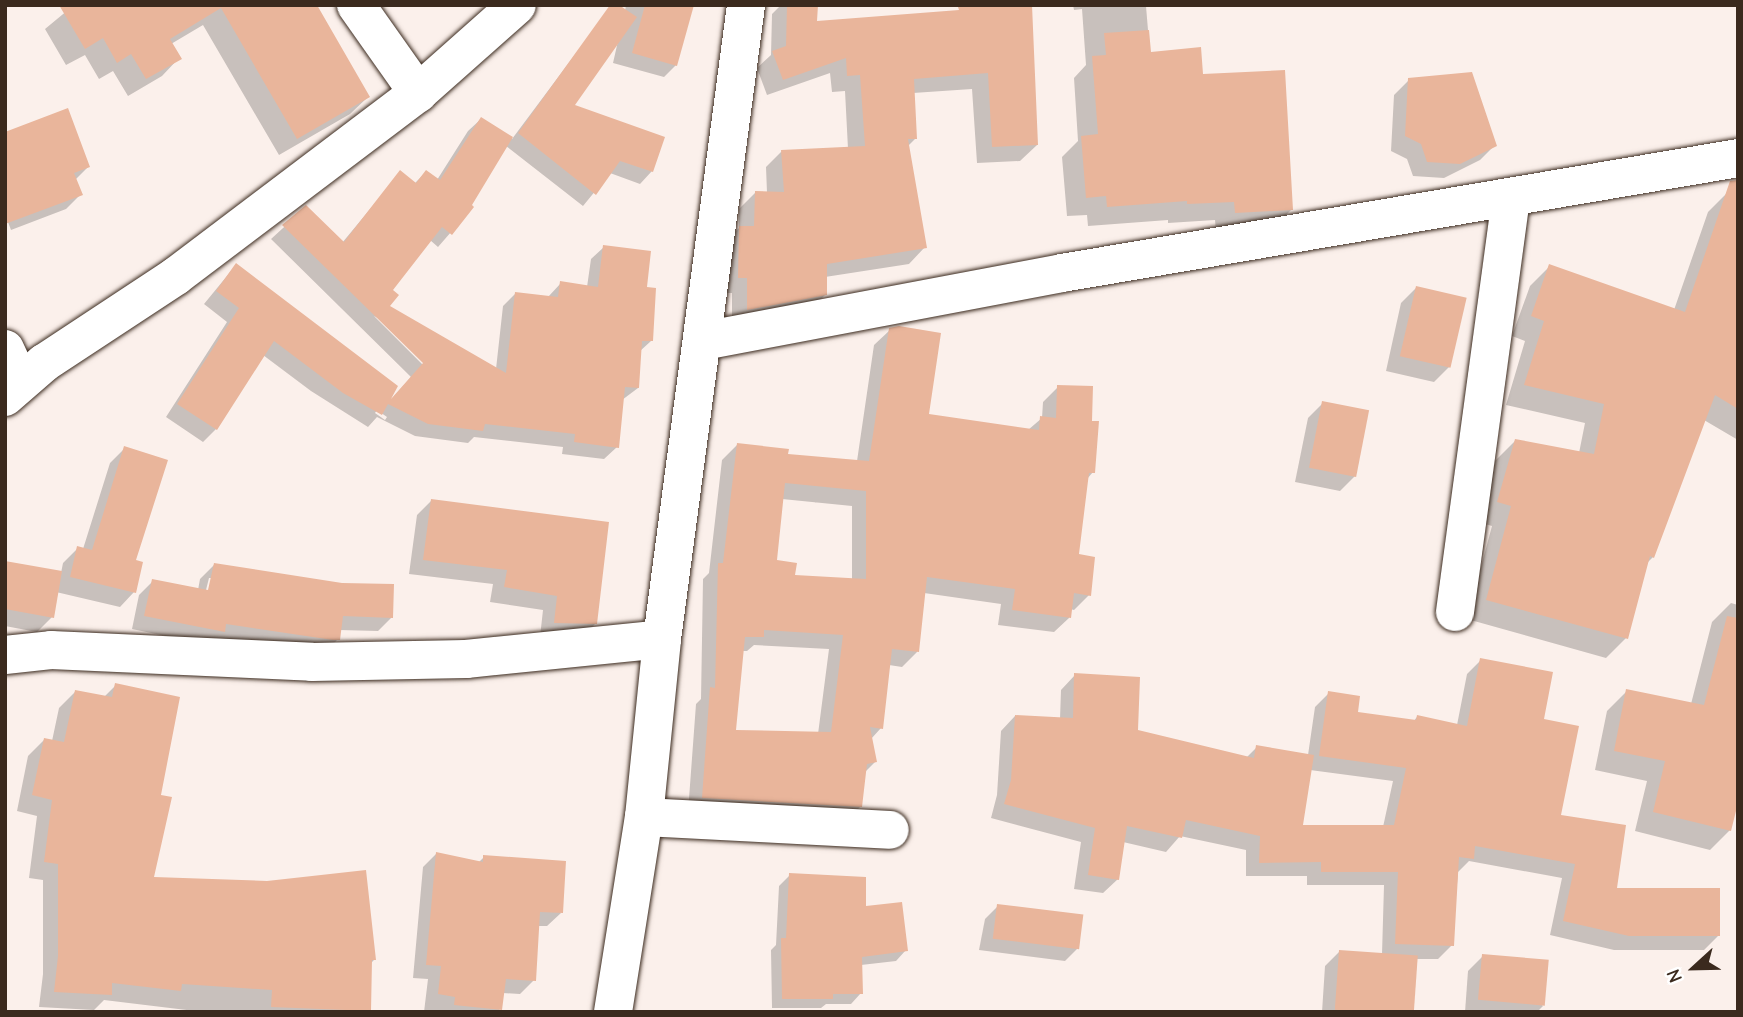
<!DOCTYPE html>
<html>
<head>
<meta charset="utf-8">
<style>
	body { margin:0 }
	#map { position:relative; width:1743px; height:1017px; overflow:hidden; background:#fbf0eb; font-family:"Comic Neue",sans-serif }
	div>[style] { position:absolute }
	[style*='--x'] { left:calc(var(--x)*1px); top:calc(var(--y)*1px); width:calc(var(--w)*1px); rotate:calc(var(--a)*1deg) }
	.shadow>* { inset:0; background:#0003 }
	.building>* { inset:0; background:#e9b59b; transform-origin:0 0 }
	.roads { filter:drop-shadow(0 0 2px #3b2a1e) drop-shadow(0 0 2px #3b2a1e) }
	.minor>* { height:38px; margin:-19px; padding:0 19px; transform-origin:19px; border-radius:19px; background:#fff }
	span { translate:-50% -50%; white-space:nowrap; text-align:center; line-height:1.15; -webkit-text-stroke:5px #fff; paint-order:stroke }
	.frame { position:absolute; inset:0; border:7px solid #3b2a1e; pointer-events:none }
	.north { position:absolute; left:1659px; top:933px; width:70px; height:70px; -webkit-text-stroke:5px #fff; paint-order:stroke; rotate:248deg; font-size:19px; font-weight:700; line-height:28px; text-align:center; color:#3b2a1e }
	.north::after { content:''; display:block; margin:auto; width:24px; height:32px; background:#3b2a1e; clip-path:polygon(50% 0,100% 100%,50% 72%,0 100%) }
</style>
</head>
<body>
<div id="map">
	<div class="shadow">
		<i style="clip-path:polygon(74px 5px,315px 5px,368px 97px,350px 114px,279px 155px,203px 25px,171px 44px,179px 58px,162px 76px,128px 96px,113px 71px,99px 79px,85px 55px,66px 65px,45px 29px)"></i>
		<i style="clip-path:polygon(evenodd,612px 5px,625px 11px,626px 5px,692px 5px,676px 65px,664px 77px,613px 63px,618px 41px,572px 106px,652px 171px,640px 184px,610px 173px,583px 206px,506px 146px,469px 205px,472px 208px,438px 247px,430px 240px,390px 290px,388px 306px,496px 369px,503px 306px,516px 293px,548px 297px,561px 283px,587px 287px,591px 259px,604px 247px,645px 289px,651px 341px,639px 352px,638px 388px,622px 400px,617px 447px,604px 459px,562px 454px,563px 447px,474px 437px,468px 443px,415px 436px,377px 417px,368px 427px,311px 391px,263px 355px,216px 429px,203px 442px,166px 417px,227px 322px,204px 304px,236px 265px,390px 401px,411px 377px,271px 239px,305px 208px,342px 243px,400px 173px,414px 184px,426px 172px,437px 180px,468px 131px,481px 119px,512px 139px,612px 5px,374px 316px,382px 320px,430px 368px,428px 370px,374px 316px,612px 5px,377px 410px,387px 417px,385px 420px,375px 413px,377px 410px)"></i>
		<i style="clip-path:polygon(781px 5px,816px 5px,815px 23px,1030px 6px,1037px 145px,1020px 161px,977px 163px,972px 89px,913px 93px,916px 138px,908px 146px,925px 247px,909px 264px,825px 277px,825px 295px,809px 311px,732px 325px,732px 293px,723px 293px,723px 244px,739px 228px,739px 209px,755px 193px,767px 193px,766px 167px,782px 151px,848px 149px,845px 91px,832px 92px,830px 73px,767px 95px,757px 68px,771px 55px,772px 14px)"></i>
		<i style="clip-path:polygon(1073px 5px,1154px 5px,1146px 6px,1150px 54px,1201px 76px,1291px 210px,1272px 229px,1216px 231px,1215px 220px,1168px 223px,1168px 220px,1088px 226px,1087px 215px,1067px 216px,1062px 157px,1078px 141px,1074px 78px,1086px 65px,1082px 9px,1074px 10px)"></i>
		<i style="clip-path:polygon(1409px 80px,1495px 145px,1480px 160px,1444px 178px,1413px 176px,1407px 159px,1391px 151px,1394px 95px)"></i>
		<i style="clip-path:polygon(88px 167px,75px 180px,81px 194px,66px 209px,11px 230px,5px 214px,5px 184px)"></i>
		<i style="clip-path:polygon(1728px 192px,1738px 330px,1738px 440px,1704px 420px,1653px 557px,1646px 564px,1626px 638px,1606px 658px,1467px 619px,1492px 526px,1478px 522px,1495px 461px,1515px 441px,1579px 453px,1585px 423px,1506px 405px,1525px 341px,1512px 336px,1530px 286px,1550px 266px,1674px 310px,1708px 212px)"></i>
		<i style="clip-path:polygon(1416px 288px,1449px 367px,1434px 382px,1386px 371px,1401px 303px)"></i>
		<i style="clip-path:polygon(evenodd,890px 330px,927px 416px,1028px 430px,1042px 418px,1043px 402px,1058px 387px,1090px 422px,1093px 472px,1087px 479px,1078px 556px,1089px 595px,1074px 610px,1070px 609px,1069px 618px,1054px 632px,998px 625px,1001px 604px,924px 593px,917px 652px,902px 667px,889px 665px,881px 728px,871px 739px,875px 762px,865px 772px,861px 806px,846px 821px,688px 812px,696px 704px,701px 699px,703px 579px,709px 573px,722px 460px,737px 445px,786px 456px,857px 461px,874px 345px,890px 330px,782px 499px,852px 506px,852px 579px,793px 576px,775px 562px,782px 499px,890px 330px,754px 645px,829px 649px,818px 734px,734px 732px,742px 651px,747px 651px,754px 645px)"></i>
		<i style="clip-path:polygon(1323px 403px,1355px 476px,1340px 491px,1295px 482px,1308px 418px)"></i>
		<i style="clip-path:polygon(125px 448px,134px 592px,120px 607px,56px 592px,52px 617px,37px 632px,5px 626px,5px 562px,61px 573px,63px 563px,78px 548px,83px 549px,110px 463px)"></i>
		<i style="clip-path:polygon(432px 500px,596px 623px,581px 638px,540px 637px,543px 610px,490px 602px,493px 584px,409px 574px,417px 515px)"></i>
		<i style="clip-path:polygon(evenodd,214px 565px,392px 617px,378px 631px,339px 630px,338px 639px,324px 653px,216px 638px,209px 645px,132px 629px,139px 595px,153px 581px,198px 590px,200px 579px,214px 565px,209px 578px,212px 578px,208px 599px,204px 598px,209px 578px)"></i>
		<i style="clip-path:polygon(1731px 603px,1738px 605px,1738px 799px,1730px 830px,1710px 850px,1635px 831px,1647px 781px,1595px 770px,1607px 711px,1627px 691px,1691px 704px,1712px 622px)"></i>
		<i style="clip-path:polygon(evenodd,1481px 660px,1542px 721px,1559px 816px,1615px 889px,1718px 936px,1704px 950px,1614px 950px,1550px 935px,1562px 878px,1469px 861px,1458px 872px,1452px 945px,1438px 959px,1416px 959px,1413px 1012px,1322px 1012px,1325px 966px,1340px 951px,1382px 954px,1384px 885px,1307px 885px,1307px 876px,1246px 876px,1246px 850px,1180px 836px,1166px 852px,1123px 842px,1118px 879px,1103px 893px,1074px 889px,1081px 842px,991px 818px,997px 795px,1001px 731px,1015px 716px,1060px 719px,1061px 690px,1075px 675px,1136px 732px,1246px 758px,1257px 747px,1308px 755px,1315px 707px,1329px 693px,1356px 714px,1413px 722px,1417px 717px,1457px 725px,1467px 674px,1481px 660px,1310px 770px,1393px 781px,1383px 827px,1301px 827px,1310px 770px)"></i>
		<i style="clip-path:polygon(116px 685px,159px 797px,152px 879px,374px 960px,371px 963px,367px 1012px,203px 1012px,104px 1000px,94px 1010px,39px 1007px,43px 974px,43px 880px,29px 878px,37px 816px,17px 811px,28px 756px,44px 740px,52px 741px,59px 708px,75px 692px,104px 697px)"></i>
		<i style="clip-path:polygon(436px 854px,478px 863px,484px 857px,561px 913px,547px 926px,537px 926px,534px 980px,520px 994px,503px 993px,499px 1012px,424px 1012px,428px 979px,413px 978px,423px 867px)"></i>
		<i style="clip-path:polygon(790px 875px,906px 950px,896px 961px,861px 965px,861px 993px,851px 1004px,826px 1004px,821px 1008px,772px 1008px,771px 950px,776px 945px,779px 886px)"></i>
		<i style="clip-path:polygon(998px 906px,1078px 948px,1065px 961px,979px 950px,985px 919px)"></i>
		<i style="clip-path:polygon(1483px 956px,1543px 1006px,1537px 1012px,1465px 1012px,1468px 971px)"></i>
	</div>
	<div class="building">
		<i style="clip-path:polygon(59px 5px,317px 5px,370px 97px,297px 139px,221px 8px,170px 39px,182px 59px,146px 79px,131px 54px,117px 63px,103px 38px,85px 49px)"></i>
		<i style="clip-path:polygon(610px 5px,619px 5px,637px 17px,575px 105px,665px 137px,653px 172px,620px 161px,596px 195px,518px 133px)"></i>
		<i style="clip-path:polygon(645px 5px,694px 5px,677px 66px,632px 53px)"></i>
		<i style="clip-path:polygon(787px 5px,818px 5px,817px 21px,959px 10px,958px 7px,1032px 5px,1038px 145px,992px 147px,988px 73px,914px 79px,917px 139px,908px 139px,927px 248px,827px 264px,827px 295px,747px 310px,747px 278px,738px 278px,739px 226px,754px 226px,755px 191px,784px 192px,781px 150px,865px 146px,860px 75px,847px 76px,846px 58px,783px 80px,772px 51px,786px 46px)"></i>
		<i style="clip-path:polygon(1149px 30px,1151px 52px,1201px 47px,1203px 74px,1285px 70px,1293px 210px,1235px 213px,1234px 202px,1187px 204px,1187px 201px,1107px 207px,1106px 196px,1086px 198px,1081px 136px,1098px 134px,1092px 56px,1106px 55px,1104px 33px)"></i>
		<i style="clip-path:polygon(1472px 72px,1497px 146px,1460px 164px,1427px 162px,1421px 144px,1405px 136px,1408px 78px)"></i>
		<i style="clip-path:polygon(68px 108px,90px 167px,74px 173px,83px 195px,5px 224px,5px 132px)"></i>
		<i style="clip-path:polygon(481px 117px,513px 137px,472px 205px,474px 207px,452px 235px,442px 227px,393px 290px,399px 295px,390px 306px,506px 373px,515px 292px,558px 297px,560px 281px,598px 287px,603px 245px,651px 251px,647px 287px,656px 288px,653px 341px,642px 341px,639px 388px,625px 387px,619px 448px,574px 442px,575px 434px,485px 424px,483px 431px,428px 424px,388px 404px,382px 415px,343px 393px,274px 341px,217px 430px,177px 404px,239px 308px,216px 291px,236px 263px,398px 386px,391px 399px,423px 363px,282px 225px,306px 205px,344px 242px,400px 170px,416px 183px,426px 170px,440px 180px)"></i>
		<i style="clip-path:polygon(1738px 180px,1738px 409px,1715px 395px,1654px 558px,1650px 556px,1628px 639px,1486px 600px,1511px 506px,1497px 502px,1515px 439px,1594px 454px,1604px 404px,1524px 385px,1544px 321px,1531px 316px,1549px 264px,1685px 312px,1730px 181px)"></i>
		<i style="left:1416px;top:286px;width:52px;height:72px;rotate:13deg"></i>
		<i style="clip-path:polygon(evenodd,899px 326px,941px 333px,929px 414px,1039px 430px,1040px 416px,1056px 418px,1057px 385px,1093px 386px,1092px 421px,1099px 421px,1095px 473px,1089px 473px,1079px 554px,1095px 557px,1091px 596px,1074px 593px,1071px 618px,1012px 610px,1015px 589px,927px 577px,919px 652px,892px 649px,883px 729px,870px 727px,877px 762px,867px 764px,862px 807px,702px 798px,710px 687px,715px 688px,718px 563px,723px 563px,737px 443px,789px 449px,788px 454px,869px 461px,889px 328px,899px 326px,785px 483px,866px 491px,866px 579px,795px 575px,797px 563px,777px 560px,785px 483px,899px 326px,764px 630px,843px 635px,831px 732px,736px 730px,745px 637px,764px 637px,764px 630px)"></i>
		<i style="left:1322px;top:401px;width:48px;height:68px;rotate:11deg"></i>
		<i style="clip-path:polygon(124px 446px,168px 460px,136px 560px,143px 562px,136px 593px,70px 577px,77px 546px,92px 550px)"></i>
		<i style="clip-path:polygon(431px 499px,609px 522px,597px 624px,554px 623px,557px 596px,504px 587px,507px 570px,423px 560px)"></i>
		<i style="clip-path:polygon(5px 561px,62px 571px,54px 618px,5px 609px)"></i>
		<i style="clip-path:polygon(214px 563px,342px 583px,394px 584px,393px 618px,343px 616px,340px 640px,333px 640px,226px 624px,225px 632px,144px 616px,152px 579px,208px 590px)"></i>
		<i style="clip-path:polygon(1727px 616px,1738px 618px,1738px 803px,1731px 831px,1653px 812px,1665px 761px,1614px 751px,1626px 689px,1704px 705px)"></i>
		<i style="clip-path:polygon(1480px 658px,1553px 672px,1544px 719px,1579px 726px,1561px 815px,1626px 825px,1617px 888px,1720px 888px,1720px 936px,1629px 936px,1563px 921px,1575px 864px,1475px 846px,1474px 859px,1459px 857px,1454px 946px,1395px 944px,1398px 872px,1321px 872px,1321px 862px,1259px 863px,1260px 836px,1186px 820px,1182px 838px,1127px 826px,1119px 880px,1088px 875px,1095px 828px,1004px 804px,1011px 780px,1015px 715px,1073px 718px,1074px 673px,1140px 677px,1138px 730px,1254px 758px,1256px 745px,1314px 755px,1303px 825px,1394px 825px,1406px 768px,1319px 756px,1328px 691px,1360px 696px,1358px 712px,1416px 720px,1417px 715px,1467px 726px)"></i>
		<i style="clip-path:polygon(115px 683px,180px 697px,161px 795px,172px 797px,154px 877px,267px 881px,366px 870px,376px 960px,372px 960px,371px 1011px,271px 1007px,272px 990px,182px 984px,181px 991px,112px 983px,112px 995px,54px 992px,58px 956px,58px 864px,44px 862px,52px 800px,32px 795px,44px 738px,64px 742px,75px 690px,112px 697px)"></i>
		<i style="clip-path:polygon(436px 852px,483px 862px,483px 855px,566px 861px,563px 913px,540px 912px,536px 981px,506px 979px,502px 1010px,454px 1005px,455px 997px,438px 994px,441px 966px,426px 965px)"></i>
		<i style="clip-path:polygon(789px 873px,866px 877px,866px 906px,902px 902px,908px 951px,862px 957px,863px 994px,833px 994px,833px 999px,782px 999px,781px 938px,786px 938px)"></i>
		<i style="left:997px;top:904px;width:87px;height:35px;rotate:7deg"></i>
		<i style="left:1339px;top:950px;width:79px;height:60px;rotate:4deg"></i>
		<i style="left:1482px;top:954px;width:67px;height:46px;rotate:5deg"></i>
	</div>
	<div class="roads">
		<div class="minor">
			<i style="--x:356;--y:5;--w:108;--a:54.8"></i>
			<i style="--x:703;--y:341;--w:365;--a:-10.7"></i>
			<i style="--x:1062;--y:273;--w:686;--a:-9.65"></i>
			<i style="--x:5;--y:349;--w:35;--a:65"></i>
			<i style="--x:5;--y:397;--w:52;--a:-41.1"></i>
			<i style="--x:44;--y:363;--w:158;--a:-33.4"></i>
			<i style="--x:176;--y:276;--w:303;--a:-37.1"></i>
			<i style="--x:418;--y:93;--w:132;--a:-41.6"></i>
			<i style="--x:1455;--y:612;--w:417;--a:-82.3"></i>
			<i style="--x:5;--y:655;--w:46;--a:-6.2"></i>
			<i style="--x:51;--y:650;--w:261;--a:2.6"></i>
			<i style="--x:312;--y:662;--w:154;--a:-1.1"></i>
			<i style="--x:466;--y:659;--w:197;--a:-5.8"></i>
			<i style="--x:644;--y:817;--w:246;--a:3"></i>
			<i style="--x:613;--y:1012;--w:197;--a:-81"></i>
			<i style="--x:644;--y:817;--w:179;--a:-84.2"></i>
			<i style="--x:662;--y:639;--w:640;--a:-82.45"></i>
		</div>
	</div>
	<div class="frame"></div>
	<div class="north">N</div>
</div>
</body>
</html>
